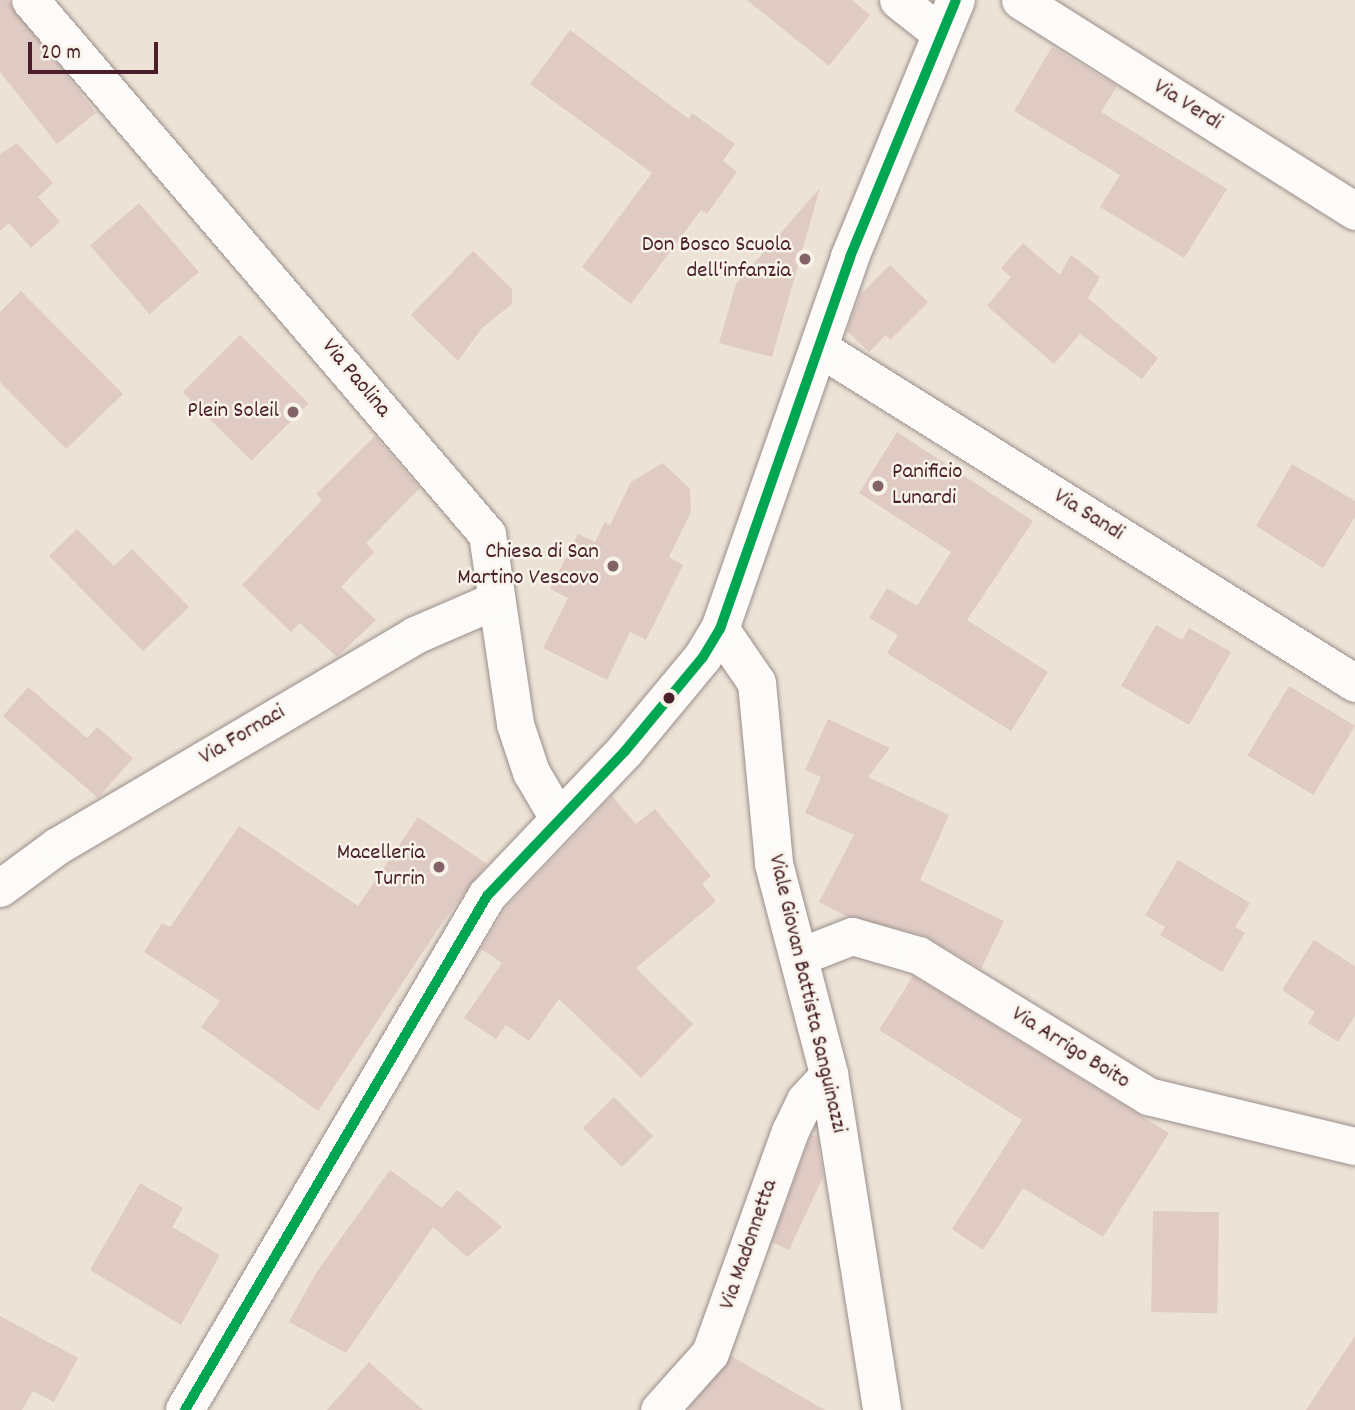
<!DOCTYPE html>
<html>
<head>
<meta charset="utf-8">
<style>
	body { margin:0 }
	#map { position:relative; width:1355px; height:1410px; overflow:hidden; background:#ece2d6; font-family:Dekko,sans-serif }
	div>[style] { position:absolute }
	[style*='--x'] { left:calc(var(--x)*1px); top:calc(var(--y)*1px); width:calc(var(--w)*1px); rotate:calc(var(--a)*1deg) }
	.building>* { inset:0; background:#e0cbc4; transform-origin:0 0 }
	.roads { filter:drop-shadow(0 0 2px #9a8e8a) drop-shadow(0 0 2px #9a8e8a) }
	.street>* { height:37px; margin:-18.5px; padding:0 18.5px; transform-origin:18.5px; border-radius:18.5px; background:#fcfbf9 }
	.secondary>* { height:38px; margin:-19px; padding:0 19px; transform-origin:19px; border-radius:19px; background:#fcfbf9 }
	.bus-1>* { height:10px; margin:-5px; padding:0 5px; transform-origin:5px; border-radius:5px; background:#00a651 }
	.dots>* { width:19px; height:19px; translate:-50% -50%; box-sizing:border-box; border:4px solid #f7f3e8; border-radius:50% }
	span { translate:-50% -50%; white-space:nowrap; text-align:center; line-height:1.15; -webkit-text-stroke:5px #f7f3e8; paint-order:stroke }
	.street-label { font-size:23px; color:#4a1f2b }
	.poi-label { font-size:23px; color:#4a1f2b }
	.right { translate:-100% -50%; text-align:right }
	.left { translate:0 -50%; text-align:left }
	.scale { position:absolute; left:28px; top:42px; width:130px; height:32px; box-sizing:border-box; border:4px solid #4a1f2b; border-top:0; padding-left:9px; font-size:21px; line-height:24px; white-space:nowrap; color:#4a1f2b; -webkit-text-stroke:5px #f7f3e8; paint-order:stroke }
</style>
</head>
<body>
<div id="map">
	<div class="building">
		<i style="clip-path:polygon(0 0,7px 0,96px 113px,57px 144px,0 72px)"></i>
		<i style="clip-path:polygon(747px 0,852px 0,870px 15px,829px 66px)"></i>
		<i style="clip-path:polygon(570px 30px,689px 119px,692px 113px,735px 144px,723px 161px,737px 172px,707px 214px,701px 210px,631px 304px,582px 267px,652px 173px,530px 84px)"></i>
		<i style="clip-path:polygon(1052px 47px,1117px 86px,1101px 112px,1227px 189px,1184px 258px,1100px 207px,1120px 175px,1014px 111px)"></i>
		<i style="clip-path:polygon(17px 143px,53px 183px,38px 197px,60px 222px,31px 248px,9px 223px,0 231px,0 154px)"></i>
		<i style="clip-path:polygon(820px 188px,772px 357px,719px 343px,736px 284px)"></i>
		<i style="left:139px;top:203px;width:91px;height:65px;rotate:49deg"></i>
		<i style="clip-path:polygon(1023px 243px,1060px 275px,1071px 255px,1100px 277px,1088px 298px,1158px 358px,1142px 379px,1080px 334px,1054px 364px,987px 306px,1011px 277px,1001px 268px)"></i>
		<i style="clip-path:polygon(473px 251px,512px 289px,512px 304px,482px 328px,458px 361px,411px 315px)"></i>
		<i style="clip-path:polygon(890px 265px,928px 302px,890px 340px,886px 335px,869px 352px,847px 331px,860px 295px)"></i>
		<i style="clip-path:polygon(21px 291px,123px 394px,66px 449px,0 382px,0 312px)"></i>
		<i style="left:240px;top:335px;width:97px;height:81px;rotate:45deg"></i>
		<i style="clip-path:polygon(897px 432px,1033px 521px,967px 620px,1048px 672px,1011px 731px,887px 653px,898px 635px,869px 618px,887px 588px,917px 606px,951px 552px,859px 493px)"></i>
		<i style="clip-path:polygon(375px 436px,420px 488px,366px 543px,374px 552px,341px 587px,376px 620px,337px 657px,300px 623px,291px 632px,242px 585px,322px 500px,316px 494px)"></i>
		<i style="clip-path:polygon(663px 463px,690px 489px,691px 512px,669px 557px,683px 565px,646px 640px,630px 632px,607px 680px,543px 648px,568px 598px,550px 589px,578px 534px,595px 542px,605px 522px,610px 525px,631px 482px)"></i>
		<i style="clip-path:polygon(1292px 464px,1355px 501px,1355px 517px,1323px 568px,1256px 526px)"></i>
		<i style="clip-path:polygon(77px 529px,114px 566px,132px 549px,189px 607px,143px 651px,49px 556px)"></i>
		<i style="clip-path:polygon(1156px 625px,1182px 640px,1189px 628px,1231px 652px,1189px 725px,1121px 686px)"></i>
		<i style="left:1289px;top:686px;width:77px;height:81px;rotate:31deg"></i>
		<i style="clip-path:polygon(28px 687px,87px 738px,97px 727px,133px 758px,98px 798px,3px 716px)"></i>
		<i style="clip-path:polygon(828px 719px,890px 748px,868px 777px,949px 815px,920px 880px,1004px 921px,981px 969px,924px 935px,846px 916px,819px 902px,854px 835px,805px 813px,821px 777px,805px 770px)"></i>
		<i style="clip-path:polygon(612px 796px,636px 824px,655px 809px,711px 876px,702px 884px,716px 901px,636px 968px,693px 1024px,641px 1078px,559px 999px,529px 1041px,506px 1025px,496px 1039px,464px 1018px,502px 963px,481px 949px,505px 909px)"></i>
		<i style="clip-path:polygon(418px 817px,487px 864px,442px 923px,318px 1111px,201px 1027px,220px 1001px,144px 952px,162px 923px,170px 927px,239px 826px,358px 906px)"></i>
		<i style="clip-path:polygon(1178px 860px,1250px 903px,1235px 927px,1245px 933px,1222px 972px,1160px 935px,1165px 927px,1145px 915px)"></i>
		<i style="clip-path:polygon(1314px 940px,1355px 966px,1355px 1016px,1338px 1042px,1308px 1023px,1315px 1012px,1282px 990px)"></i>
		<i style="clip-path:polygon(913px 976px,1169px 1133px,1103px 1237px,1023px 1188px,983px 1250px,952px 1229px,1022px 1120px,879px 1030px)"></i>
		<i style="left:614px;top:1097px;width:55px;height:44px;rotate:45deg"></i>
		<i style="clip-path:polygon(811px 1135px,817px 1137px,823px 1177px,789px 1250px,772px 1242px)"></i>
		<i style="clip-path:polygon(390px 1170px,442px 1208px,457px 1190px,502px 1227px,467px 1257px,433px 1227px,346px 1353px,289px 1322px,316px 1273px)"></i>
		<i style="clip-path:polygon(140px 1183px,183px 1208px,172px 1227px,220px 1255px,181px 1325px,90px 1270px)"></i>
		<i style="left:1153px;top:1211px;width:66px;height:101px;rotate:1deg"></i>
		<i style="clip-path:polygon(0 1316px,78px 1358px,54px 1402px,33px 1391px,22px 1410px,0 1410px)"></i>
		<i style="clip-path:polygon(1355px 1336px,1355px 1410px,1306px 1410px)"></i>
		<i style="clip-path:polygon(731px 1356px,825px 1410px,687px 1410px)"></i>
		<i style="clip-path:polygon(369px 1362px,423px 1410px,327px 1410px)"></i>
	</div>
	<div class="roads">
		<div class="street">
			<i style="--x:30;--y:0;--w:703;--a:49.44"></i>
			<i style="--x:487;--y:534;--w:192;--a:81.6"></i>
			<i style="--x:515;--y:724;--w:51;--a:71.6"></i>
			<i style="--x:531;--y:772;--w:53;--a:59.6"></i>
			<i style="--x:898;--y:0;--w:55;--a:38.3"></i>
			<i style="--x:1020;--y:0;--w:396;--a:32.2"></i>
			<i style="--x:821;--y:349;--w:630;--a:32.02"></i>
			<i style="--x:0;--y:888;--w:71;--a:-36.4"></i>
			<i style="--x:57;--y:846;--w:416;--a:-30.5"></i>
			<i style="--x:415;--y:635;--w:88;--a:-23.4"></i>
			<i style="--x:798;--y:957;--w:58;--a:-21.3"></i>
			<i style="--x:852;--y:936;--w:69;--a:16.1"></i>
			<i style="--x:918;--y:955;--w:270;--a:31.5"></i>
			<i style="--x:1148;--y:1096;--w:213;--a:13.6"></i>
			<i style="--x:659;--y:1410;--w:76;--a:-48.2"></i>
			<i style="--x:710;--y:1353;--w:236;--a:-70.2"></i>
			<i style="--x:790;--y:1131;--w:34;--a:-64"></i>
			<i style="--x:805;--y:1100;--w:35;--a:-47"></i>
		</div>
		<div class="secondary">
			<i style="--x:720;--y:629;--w:65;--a:55.6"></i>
			<i style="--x:757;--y:683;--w:182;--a:84.6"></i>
			<i style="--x:774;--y:864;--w:217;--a:75.3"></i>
			<i style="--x:829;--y:1074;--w:340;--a:81"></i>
			<i style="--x:185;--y:1410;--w:596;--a:-59.56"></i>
			<i style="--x:487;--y:896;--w:200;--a:-46.4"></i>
			<i style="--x:625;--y:751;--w:122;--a:-50.3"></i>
			<i style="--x:703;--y:657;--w:33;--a:-59"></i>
			<i style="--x:720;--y:629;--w:394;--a:-70.7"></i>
			<i style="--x:850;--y:257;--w:278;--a:-67.6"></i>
		</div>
	</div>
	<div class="bus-1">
		<i style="--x:185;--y:1410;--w:596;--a:-59.56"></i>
		<i style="--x:487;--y:896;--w:200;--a:-46.4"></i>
		<i style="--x:625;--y:751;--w:122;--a:-50.3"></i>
		<i style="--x:703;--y:657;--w:33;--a:-59"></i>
		<i style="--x:720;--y:629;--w:394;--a:-70.7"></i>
		<i style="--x:850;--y:257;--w:278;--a:-67.6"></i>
	</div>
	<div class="dots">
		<i style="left:805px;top:259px;background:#836367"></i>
		<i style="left:293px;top:412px;background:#836367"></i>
		<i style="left:878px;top:486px;background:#836367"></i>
		<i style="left:613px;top:566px;background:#836367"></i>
		<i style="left:669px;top:698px;background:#4a1f2b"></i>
		<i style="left:439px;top:867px;background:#836367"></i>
	</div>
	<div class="street-label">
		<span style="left:1187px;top:106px;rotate:32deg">Via Verdi</span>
		<span style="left:355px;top:379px;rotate:50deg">Via Paolina</span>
		<span style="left:1088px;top:516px;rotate:32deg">Via Sandi</span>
		<span style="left:243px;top:736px;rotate:-31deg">Via Fornaci</span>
		<span style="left:806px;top:994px;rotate:77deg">Viale Giovan Battista Sanguinazzi</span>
		<span style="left:1070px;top:1049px;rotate:32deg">Via Arrigo Boito</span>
		<span style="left:750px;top:1245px;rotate:-71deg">Via Madonnetta</span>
	</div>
	<div class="poi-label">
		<span class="right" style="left:791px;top:259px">Don Bosco Scuola<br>dell'infanzia</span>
		<span class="right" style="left:279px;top:412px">Plein Soleil</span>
		<span class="left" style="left:892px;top:486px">Panificio<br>Lunardi</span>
		<span class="right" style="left:599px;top:566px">Chiesa di San<br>Martino Vescovo</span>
		<span class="right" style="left:425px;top:867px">Macelleria<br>Turrin</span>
	</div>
	<div class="scale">20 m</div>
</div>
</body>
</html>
